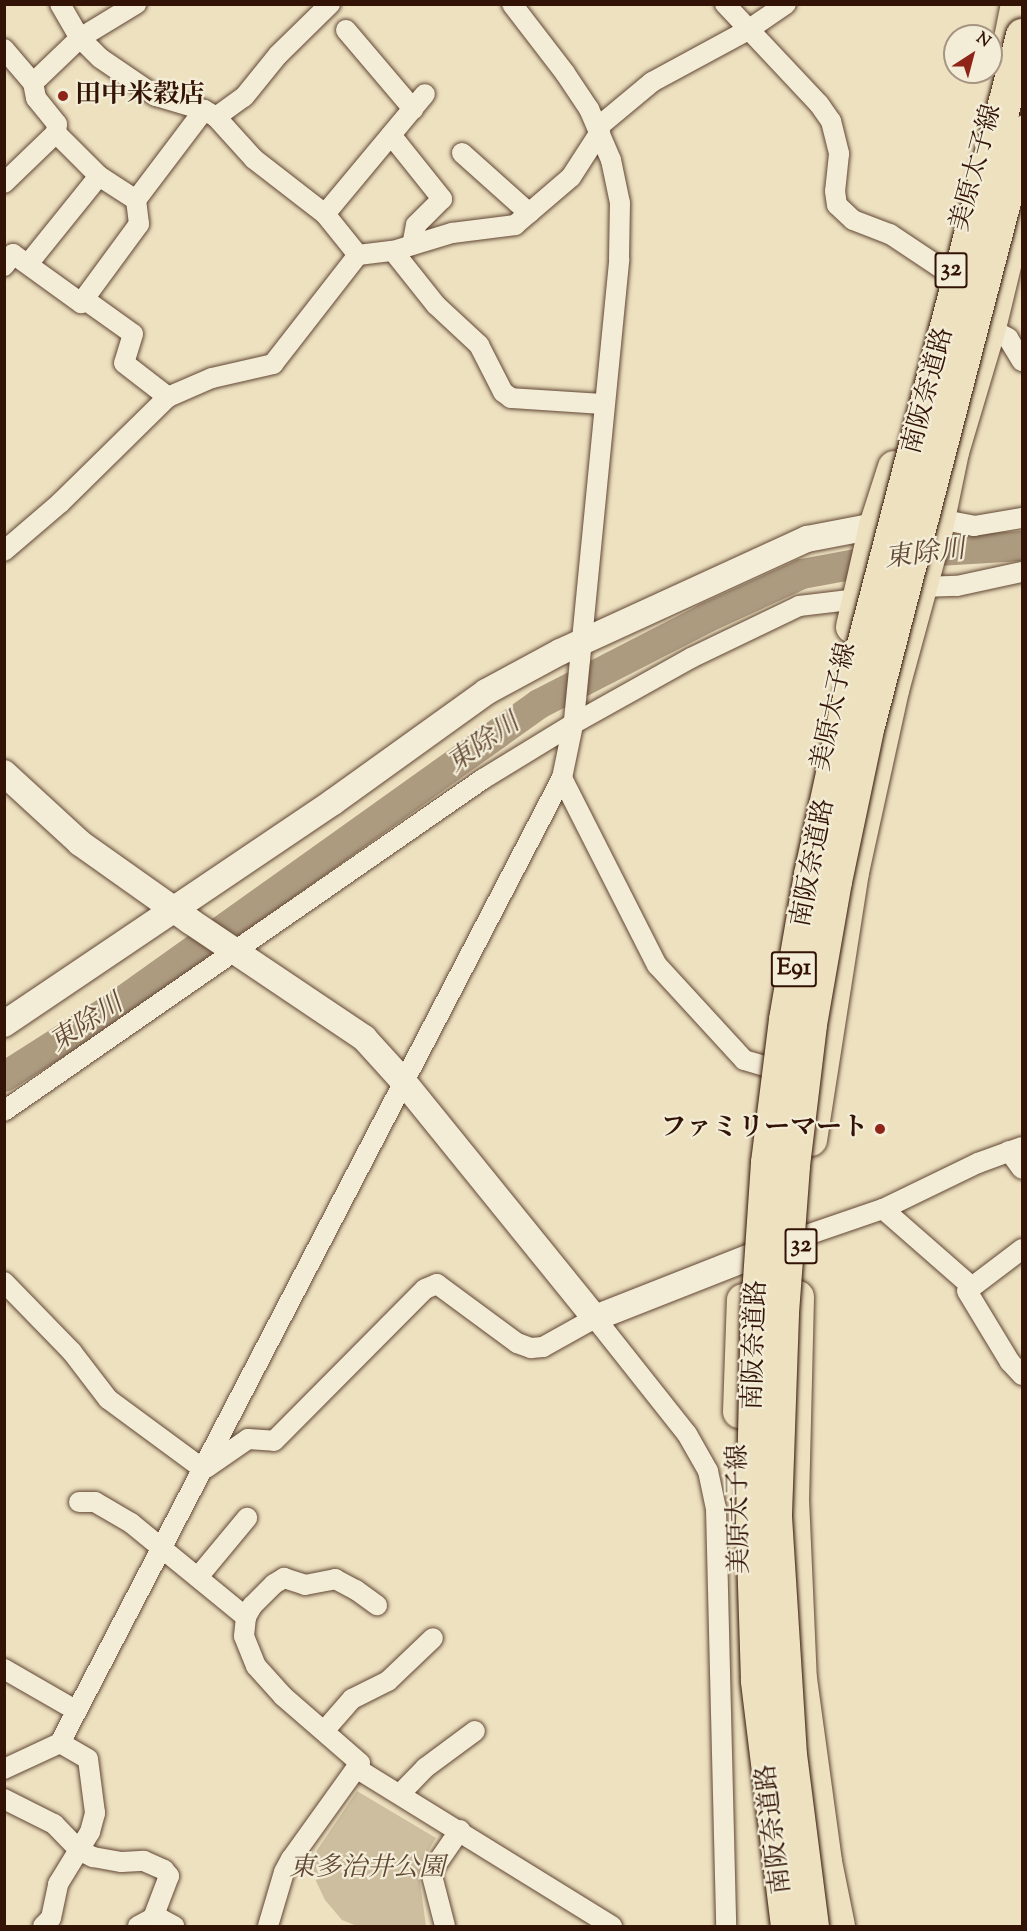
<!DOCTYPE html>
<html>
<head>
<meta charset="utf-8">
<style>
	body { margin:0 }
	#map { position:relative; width:1027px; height:1931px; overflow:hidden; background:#ede1c0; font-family:"Sorts Mill Goudy","Noto Serif JP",serif }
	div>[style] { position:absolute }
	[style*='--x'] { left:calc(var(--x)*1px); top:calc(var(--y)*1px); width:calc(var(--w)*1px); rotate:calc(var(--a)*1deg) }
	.green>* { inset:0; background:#cdbea0 }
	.river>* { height:30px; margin:-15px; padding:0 15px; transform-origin:15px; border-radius:15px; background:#ad9b80 }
	.roads { filter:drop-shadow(0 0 2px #614634) drop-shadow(0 0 2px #614634) }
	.minor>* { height:20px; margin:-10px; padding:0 10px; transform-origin:10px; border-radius:10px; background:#f3ecd6 }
	.tertiary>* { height:26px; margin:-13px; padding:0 13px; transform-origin:13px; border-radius:13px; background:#f3ecd6 }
	.primary>* { height:32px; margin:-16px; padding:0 16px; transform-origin:16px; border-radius:16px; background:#ede1c0 }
	.bridges { filter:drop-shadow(0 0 2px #321305) drop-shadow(0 0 2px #321305) }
	.motorway-bridge>* { height:33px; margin:-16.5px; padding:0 16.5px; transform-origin:16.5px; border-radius:16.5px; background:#ede1c0 }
	.dots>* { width:16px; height:16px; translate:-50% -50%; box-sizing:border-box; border:3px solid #f3ecd6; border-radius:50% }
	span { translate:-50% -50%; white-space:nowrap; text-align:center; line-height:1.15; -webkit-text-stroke:4.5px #f3ecd6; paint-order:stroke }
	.shield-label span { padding:2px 4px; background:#f3ecd6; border:2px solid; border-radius:4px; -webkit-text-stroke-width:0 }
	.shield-label { font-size:24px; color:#321305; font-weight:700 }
	.poi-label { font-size:26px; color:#321305; font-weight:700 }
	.left { translate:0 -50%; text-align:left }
	.right { translate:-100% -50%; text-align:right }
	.street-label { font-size:26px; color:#321305 }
	.park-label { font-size:26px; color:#604634; font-style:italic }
	.water-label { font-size:27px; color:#634936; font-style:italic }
	.frame { position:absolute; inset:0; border:6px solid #321305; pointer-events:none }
	.north { position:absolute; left:943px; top:24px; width:60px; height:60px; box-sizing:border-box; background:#f3ecd6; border:2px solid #a69582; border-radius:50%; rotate:36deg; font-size:16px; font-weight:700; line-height:24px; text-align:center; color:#321305 }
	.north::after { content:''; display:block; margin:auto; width:21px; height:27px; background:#8f2418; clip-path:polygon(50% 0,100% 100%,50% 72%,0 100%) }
</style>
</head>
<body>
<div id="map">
	<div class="green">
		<i style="clip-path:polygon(357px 1791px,436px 1838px,418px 1868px,426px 1926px,357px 1926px,342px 1920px,325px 1900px,316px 1881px,311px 1859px)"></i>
	</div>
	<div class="river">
		<i style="--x:4;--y:1077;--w:138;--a:-32.5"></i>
		<i style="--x:120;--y:1003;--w:515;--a:-35.51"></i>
		<i style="--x:539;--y:704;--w:188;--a:-27.2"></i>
		<i style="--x:706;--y:618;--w:106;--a:-24.6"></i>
		<i style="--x:802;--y:574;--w:121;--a:-10.5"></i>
		<i style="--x:921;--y:552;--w:101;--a:-3.4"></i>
	</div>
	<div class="roads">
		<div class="minor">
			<i style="--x:60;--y:4;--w:39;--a:60"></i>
			<i style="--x:80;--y:38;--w:28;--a:45"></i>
			<i style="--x:100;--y:58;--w:68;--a:34.2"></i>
			<i style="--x:156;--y:96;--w:50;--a:16.3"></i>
			<i style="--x:204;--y:110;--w:14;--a:30"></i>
			<i style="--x:216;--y:117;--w:57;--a:47.9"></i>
			<i style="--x:254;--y:159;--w:90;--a:37.8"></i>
			<i style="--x:325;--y:214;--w:53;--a:51.2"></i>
			<i style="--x:725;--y:4;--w:137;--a:46.8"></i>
			<i style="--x:819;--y:104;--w:21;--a:55"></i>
			<i style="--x:831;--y:121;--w:34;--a:76"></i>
			<i style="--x:839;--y:154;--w:37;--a:96"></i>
			<i style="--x:835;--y:191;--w:14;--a:82"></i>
			<i style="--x:837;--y:205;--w:22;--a:43"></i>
			<i style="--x:853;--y:220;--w:40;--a:21"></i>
			<i style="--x:890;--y:234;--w:72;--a:33.7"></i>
			<i style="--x:346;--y:30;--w:104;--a:49.7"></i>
			<i style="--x:4;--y:49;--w:45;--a:49.5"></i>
			<i style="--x:33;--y:83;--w:65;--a:-43.8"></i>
			<i style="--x:80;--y:38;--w:66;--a:-31.3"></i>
			<i style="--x:216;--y:117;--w:34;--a:-36"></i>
			<i style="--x:244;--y:97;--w:54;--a:-51"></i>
			<i style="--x:278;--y:55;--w:73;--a:-44.4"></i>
			<i style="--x:598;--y:127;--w:70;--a:-39.8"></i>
			<i style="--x:652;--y:82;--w:109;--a:-28.4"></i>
			<i style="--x:748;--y:30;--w:46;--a:-34.4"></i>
			<i style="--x:56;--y:133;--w:61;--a:45"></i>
			<i style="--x:391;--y:135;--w:82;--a:51.4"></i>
			<i style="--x:442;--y:199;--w:37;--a:135"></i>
			<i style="--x:416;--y:225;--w:20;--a:101"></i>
			<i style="--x:462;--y:153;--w:90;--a:41.8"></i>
			<i style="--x:4;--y:183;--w:72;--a:-43.9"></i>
			<i style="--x:56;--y:133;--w:9;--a:-84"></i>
			<i style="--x:57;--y:124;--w:33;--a:-129"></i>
			<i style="--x:36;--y:98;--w:15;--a:-101"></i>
			<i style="--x:325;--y:214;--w:156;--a:-50.2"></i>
			<i style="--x:393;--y:251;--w:69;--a:51.5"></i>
			<i style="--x:436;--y:305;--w:59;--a:42.9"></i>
			<i style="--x:479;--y:345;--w:53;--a:62.9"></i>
			<i style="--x:503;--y:392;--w:10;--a:37"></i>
			<i style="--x:511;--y:398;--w:93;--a:3.7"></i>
			<i style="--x:28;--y:264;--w:113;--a:-51.1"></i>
			<i style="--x:99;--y:176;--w:44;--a:33"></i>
			<i style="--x:4;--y:266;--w:15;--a:-53"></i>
			<i style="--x:13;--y:254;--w:84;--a:35.8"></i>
			<i style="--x:81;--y:303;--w:98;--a:-53.7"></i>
			<i style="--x:139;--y:224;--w:24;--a:-97"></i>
			<i style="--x:136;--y:200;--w:113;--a:-52.9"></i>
			<i style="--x:84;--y:299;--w:60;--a:35.5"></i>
			<i style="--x:133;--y:334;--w:30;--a:107"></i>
			<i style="--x:124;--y:363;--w:56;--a:37.7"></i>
			<i style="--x:990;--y:328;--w:21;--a:29"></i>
			<i style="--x:1008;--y:338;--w:27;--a:59"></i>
			<i style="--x:939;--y:519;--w:36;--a:11"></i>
			<i style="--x:974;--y:526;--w:49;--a:-9.5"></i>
			<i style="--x:4;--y:551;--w:74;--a:-40.6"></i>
			<i style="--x:60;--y:503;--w:151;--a:-44.5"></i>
			<i style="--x:168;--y:397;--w:48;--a:-23.4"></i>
			<i style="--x:212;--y:378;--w:63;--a:-12.9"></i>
			<i style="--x:273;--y:364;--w:138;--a:-52.1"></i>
			<i style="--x:358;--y:255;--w:35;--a:-7"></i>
			<i style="--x:393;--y:251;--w:62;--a:-17"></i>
			<i style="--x:452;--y:233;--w:64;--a:-7.2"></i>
			<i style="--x:515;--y:225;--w:74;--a:-40.6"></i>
			<i style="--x:571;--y:177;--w:54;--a:-57.2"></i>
			<i style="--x:922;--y:587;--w:35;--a:-2"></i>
			<i style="--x:957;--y:586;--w:66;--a:-12.2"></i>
			<i style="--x:562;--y:778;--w:210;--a:63.1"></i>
			<i style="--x:657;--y:965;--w:129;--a:47.5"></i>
			<i style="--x:744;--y:1060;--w:22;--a:16"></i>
			<i style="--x:4;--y:1111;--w:583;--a:-34.73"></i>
			<i style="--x:483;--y:779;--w:105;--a:-31.4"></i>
			<i style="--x:573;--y:724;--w:135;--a:-29.2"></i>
			<i style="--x:691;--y:658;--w:120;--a:-25.7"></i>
			<i style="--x:799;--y:606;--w:59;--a:-6.8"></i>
			<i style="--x:1009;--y:1151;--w:22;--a:54"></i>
			<i style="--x:883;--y:1209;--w:118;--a:41.2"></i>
			<i style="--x:972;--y:1287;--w:63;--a:-37.2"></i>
			<i style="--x:801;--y:1237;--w:87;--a:-18.9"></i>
			<i style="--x:883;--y:1209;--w:106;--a:-25.8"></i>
			<i style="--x:978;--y:1163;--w:47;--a:-20"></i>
			<i style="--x:4;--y:1282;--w:98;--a:45.8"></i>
			<i style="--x:72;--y:1352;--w:59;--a:52.5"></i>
			<i style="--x:108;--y:1399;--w:118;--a:36.4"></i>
			<i style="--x:972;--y:1287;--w:6;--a:141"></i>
			<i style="--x:967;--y:1291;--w:83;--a:58.8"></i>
			<i style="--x:1010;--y:1362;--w:18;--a:47"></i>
			<i style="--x:206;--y:1468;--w:51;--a:-34.6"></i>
			<i style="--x:248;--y:1439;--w:26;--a:4"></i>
			<i style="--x:274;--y:1441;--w:214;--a:-45.2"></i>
			<i style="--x:425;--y:1289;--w:13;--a:-23"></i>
			<i style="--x:437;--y:1284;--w:99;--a:36.4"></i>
			<i style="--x:517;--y:1343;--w:15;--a:20"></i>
			<i style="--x:531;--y:1348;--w:12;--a:-5"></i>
			<i style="--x:543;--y:1347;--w:60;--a:-29.1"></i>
			<i style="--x:595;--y:1318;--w:148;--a:51.6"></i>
			<i style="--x:687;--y:1434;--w:43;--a:60.4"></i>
			<i style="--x:708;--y:1471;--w:38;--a:78"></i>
			<i style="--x:716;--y:1508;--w:418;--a:88.6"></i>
			<i style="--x:79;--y:1502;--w:16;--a:0"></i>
			<i style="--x:95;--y:1502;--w:42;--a:30.3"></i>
			<i style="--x:131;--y:1523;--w:149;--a:39.3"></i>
			<i style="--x:198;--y:1577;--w:77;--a:-50.3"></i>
			<i style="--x:4;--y:1669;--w:84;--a:29.9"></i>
			<i style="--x:324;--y:1731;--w:43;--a:-48.8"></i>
			<i style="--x:352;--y:1699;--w:40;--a:-26.6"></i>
			<i style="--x:388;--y:1681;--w:62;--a:-43.7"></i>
			<i style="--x:356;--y:1768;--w:301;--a:31.7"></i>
			<i style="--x:4;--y:1769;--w:62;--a:-24.9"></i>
			<i style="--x:60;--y:1743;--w:1088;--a:-62.52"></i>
			<i style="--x:562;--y:778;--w:59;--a:-78.3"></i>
			<i style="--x:574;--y:720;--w:60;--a:-84.3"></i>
			<i style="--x:580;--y:660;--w:403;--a:-84.4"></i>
			<i style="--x:619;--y:259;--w:56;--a:-89"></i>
			<i style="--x:620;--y:203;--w:44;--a:-101.8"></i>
			<i style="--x:611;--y:160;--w:56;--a:-113.3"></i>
			<i style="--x:589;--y:109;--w:43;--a:-123.7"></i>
			<i style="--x:565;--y:73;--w:87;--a:-127.5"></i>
			<i style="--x:400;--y:1794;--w:36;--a:-46"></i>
			<i style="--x:425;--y:1768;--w:62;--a:-36.5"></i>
			<i style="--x:4;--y:1799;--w:56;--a:26.6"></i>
			<i style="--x:54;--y:1824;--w:36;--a:46"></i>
			<i style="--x:79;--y:1850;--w:16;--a:27"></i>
			<i style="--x:93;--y:1857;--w:29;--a:10"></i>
			<i style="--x:122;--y:1862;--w:22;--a:-3"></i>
			<i style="--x:144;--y:1861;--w:22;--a:24"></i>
			<i style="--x:164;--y:1870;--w:8;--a:50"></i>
			<i style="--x:169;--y:1876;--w:45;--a:110.9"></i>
			<i style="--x:43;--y:1926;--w:11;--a:-45"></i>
			<i style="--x:51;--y:1918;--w:35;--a:-78"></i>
			<i style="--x:58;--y:1884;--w:61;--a:-58.4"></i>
			<i style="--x:90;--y:1832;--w:20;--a:-75"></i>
			<i style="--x:95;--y:1813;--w:54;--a:-97.4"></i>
			<i style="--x:88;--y:1759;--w:32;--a:-150"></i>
			<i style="--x:138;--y:1926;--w:17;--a:-28"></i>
			<i style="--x:153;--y:1918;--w:8;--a:7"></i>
			<i style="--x:161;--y:1919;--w:15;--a:28"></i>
			<i style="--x:268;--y:1926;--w:56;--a:-73.5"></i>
			<i style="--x:284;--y:1872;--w:15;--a:-62"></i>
			<i style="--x:291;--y:1859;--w:118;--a:-54.3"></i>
			<i style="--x:360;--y:1763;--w:102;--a:-139"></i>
			<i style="--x:283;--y:1696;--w:40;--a:-132"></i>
			<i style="--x:256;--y:1666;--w:32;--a:-112"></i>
			<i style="--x:244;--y:1636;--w:19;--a:-84"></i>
			<i style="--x:246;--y:1617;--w:13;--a:-61"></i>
			<i style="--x:252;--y:1606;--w:31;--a:-45"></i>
			<i style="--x:274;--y:1584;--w:12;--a:-31"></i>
			<i style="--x:284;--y:1578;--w:22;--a:18"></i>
			<i style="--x:305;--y:1585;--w:31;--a:-11"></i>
			<i style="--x:335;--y:1579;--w:24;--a:28"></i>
			<i style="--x:356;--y:1590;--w:26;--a:36"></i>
			<i style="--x:445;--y:1926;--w:56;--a:-104.5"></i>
			<i style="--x:431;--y:1872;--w:51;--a:-55.4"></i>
		</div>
		<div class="tertiary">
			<i style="--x:4;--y:773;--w:103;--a:42.6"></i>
			<i style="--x:80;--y:843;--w:135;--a:35.3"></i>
			<i style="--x:190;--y:921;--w:210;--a:33.9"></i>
			<i style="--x:364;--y:1038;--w:58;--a:47.8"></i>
			<i style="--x:403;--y:1081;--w:305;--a:51"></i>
			<i style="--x:595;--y:1318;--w:193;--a:-21.5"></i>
			<i style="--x:4;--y:1024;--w:397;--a:-34"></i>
			<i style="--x:333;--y:802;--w:188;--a:-35.7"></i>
			<i style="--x:486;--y:692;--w:84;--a:-28.4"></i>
			<i style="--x:560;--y:652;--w:272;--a:-24.6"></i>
			<i style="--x:807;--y:539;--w:69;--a:-10.8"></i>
		</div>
		<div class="primary">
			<i style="--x:1005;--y:63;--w:60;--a:-78.5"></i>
			<i style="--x:852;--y:627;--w:104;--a:-77.2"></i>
			<i style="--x:875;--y:526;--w:62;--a:-72.1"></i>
			<i style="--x:811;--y:1140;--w:271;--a:-81.1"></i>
			<i style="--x:853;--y:872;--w:186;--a:-77.6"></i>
			<i style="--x:893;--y:690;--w:167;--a:-74.7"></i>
			<i style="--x:937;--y:529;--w:79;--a:-78.3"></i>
			<i style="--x:953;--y:452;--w:129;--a:-73.4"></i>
			<i style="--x:990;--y:328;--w:136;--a:-76.4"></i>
			<i style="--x:798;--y:1297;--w:202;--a:91.4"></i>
			<i style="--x:793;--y:1499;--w:180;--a:87.5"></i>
			<i style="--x:801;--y:1679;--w:185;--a:82.2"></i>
			<i style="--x:826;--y:1862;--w:65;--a:78.5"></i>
			<i style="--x:739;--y:1412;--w:112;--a:-88"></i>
		</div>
	</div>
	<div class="bridges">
		<div class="motorway-bridge">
			<i style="--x:787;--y:1926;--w:248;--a:-97"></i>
			<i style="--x:757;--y:1680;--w:157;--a:-91.8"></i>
			<i style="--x:752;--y:1523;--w:214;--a:-88.7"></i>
			<i style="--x:757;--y:1309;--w:147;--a:-86.1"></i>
			<i style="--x:767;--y:1162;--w:144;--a:-82.8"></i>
			<i style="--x:785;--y:1019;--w:147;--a:-80.2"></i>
			<i style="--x:810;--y:874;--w:165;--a:-77.7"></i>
			<i style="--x:845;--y:713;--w:701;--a:-75.37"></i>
			<i style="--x:812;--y:1926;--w:172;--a:-97.3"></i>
			<i style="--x:790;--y:1755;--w:241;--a:-93.6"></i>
			<i style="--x:775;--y:1514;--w:202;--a:-88"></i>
			<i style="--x:782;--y:1312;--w:147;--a:-85.7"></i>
			<i style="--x:793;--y:1165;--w:142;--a:-83.1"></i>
			<i style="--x:810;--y:1024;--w:145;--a:-80.1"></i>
			<i style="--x:835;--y:881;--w:159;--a:-78.1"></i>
			<i style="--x:868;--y:725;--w:613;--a:-75.44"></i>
		</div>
	</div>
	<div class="dots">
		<i style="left:63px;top:96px;background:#8f2418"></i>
		<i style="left:880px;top:1129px;background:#8f2418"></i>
	</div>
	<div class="shield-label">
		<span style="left:951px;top:270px">32</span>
		<span style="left:794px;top:969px">E91</span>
		<span style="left:801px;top:1246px">32</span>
	</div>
	<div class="poi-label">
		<span class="left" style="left:75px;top:96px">田中米穀店</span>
		<span class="right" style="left:868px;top:1129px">ファミリーマート</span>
	</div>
	<div class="street-label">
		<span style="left:977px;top:168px;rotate:-75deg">美原太子線</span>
		<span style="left:929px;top:391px;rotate:-75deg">南阪奈道路</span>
		<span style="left:835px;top:707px;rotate:-78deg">美原太子線</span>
		<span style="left:814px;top:863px;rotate:-79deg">南阪奈道路</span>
		<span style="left:756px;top:1345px;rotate:-88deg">南阪奈道路</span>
		<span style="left:740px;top:1509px;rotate:-91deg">美原太子線</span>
		<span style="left:775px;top:1829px;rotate:-97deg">南阪奈道路</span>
	</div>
	<div class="park-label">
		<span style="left:367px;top:1869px">東多治井公園</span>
	</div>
	<div class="water-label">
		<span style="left:925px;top:555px;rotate:-7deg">東除川</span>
		<span style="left:484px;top:744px;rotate:-35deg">東除川</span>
		<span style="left:87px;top:1024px;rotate:-33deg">東除川</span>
	</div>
	<div class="frame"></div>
	<div class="north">N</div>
</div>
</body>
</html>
